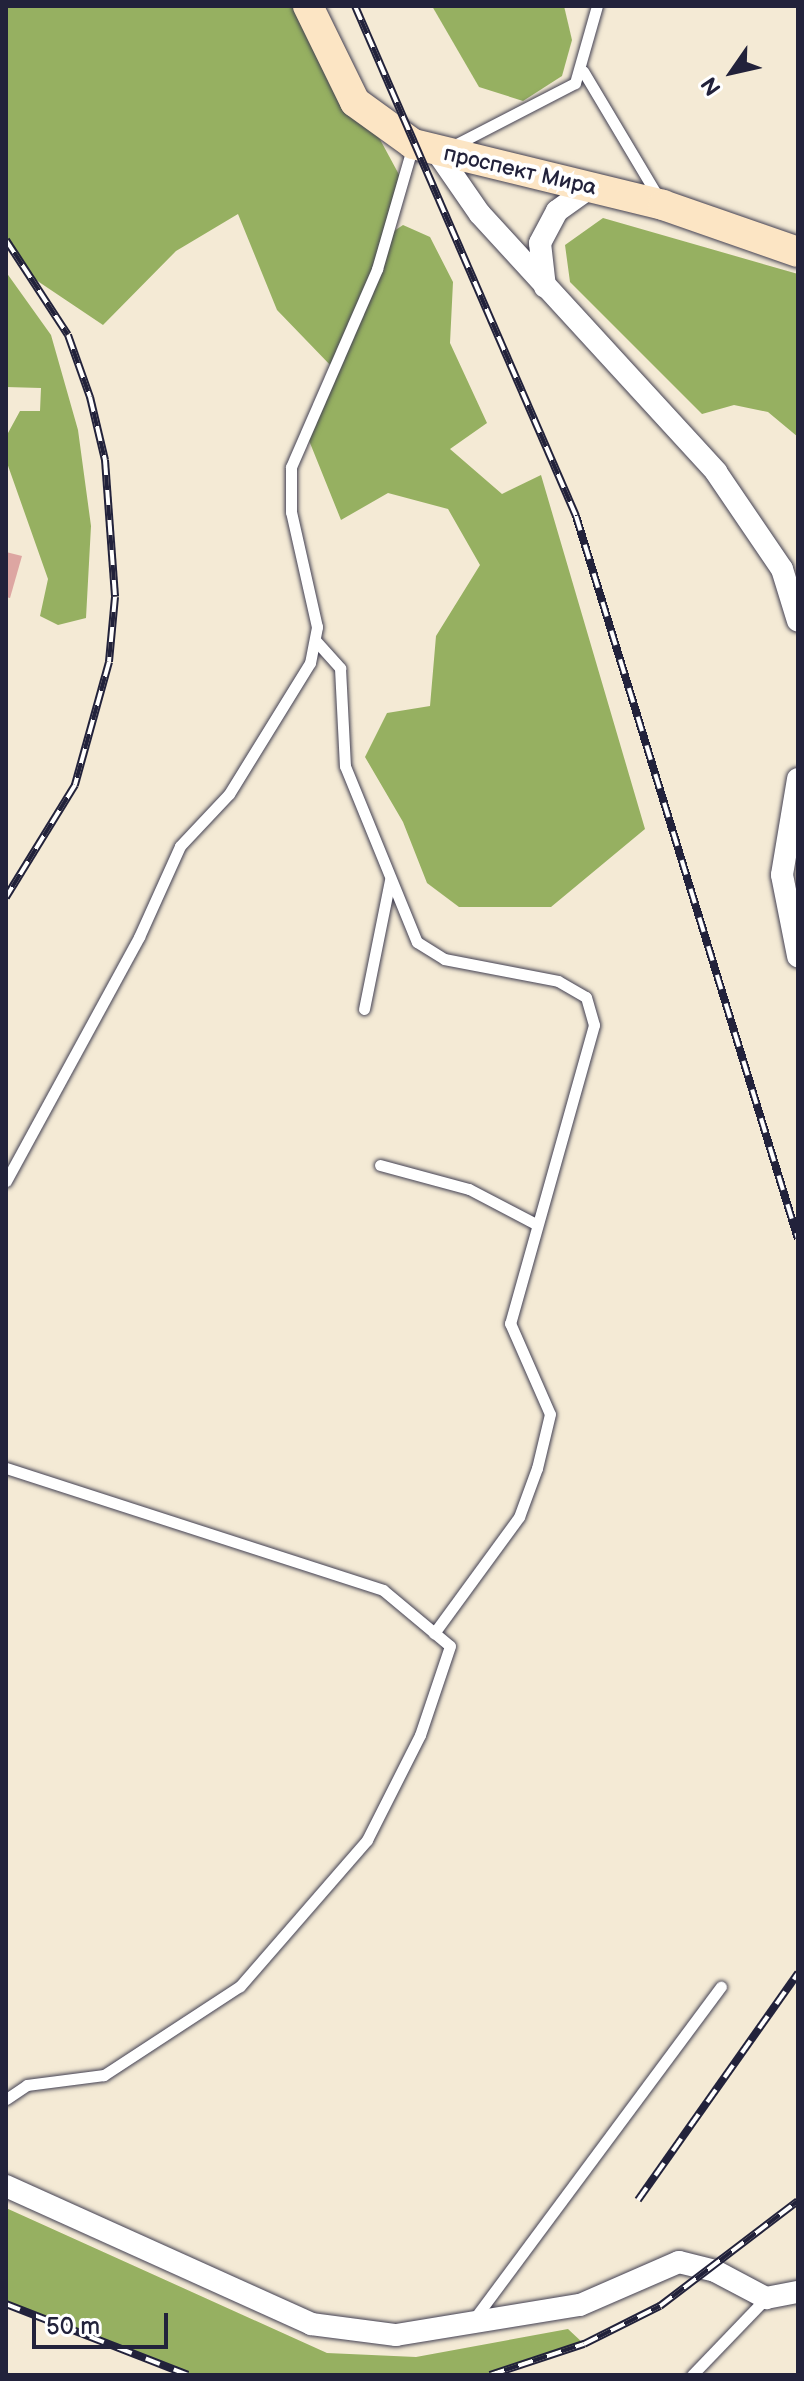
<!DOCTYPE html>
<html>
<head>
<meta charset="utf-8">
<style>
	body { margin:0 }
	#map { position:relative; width:804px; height:2381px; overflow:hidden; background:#f4ead5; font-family:"Balsamiq Sans",sans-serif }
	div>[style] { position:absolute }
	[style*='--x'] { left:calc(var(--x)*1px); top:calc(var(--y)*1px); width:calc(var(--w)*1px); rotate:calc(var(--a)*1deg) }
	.forest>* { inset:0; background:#96b061 }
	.building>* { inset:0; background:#dda6a2 }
	.roads { filter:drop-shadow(0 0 2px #424052) drop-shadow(0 0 2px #424052) }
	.lane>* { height:11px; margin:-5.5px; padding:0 5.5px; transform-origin:5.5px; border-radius:5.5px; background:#fff }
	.street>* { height:22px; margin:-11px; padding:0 11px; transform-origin:11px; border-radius:11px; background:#fff }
	.secondary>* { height:30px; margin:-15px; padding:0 15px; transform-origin:15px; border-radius:15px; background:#fce5c4 }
	.rail>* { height:8px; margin-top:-4px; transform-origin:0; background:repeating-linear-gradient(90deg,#fff 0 15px,#22223b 0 30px); box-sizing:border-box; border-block:2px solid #22223b }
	span { translate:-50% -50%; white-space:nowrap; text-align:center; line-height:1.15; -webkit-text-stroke:8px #fff; paint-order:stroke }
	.street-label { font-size:22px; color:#22223b }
	.frame { position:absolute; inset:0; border:8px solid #22223b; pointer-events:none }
	.north { position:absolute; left:692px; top:32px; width:80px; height:80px; -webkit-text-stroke:6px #fff; paint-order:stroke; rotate:236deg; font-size:22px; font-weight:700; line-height:32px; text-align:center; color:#22223b }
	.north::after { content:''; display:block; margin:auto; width:28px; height:36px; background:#22223b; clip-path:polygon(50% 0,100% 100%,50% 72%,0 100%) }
	.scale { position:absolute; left:32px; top:2313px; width:136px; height:36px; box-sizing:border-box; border:4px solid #22223b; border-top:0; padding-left:10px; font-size:24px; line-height:28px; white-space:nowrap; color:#22223b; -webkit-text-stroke:6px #fff; paint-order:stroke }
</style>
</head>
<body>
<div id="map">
	<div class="forest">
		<i style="clip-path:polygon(6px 6px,308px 6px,403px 182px,388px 235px,403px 225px,430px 237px,453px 282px,450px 343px,487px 423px,450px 449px,502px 494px,541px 475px,645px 829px,551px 907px,459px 907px,427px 883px,403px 822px,365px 757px,387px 713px,430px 706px,436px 636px,480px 565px,448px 509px,388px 493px,341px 520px,306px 433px,333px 368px,277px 310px,238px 214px,176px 251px,103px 325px,36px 280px,6px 240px)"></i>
		<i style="clip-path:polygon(432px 6px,564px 6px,572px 40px,562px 76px,523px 101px,479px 87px)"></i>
		<i style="clip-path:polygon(603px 218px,798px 274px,798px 437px,768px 412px,734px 405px,702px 414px,570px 282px,565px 245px)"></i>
		<i style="clip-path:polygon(6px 272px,51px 335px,78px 430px,91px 526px,86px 618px,58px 625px,40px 616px,48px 579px,6px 460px,8px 433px,20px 411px,40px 411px,41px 388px,6px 387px)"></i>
		<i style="clip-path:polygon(6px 2208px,327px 2353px,416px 2357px,568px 2329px,584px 2344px,490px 2375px,188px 2375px,6px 2304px)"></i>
	</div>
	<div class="building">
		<i style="clip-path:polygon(6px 552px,22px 556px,10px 598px,6px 597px)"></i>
	</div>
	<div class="roads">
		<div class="lane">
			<i style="--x:583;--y:71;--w:147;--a:59.2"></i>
			<i style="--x:453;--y:146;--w:137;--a:-27.3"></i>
			<i style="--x:575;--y:83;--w:80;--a:-74.1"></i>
			<i style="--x:315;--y:640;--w:38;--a:48"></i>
			<i style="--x:340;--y:668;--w:98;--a:87.1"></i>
			<i style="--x:345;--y:766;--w:190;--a:67.8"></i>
			<i style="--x:417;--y:942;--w:32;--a:32"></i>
			<i style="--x:444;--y:959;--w:116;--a:10.9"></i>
			<i style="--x:558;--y:981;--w:32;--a:30"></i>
			<i style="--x:586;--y:997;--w:29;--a:74"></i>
			<i style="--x:594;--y:1025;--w:310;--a:105.7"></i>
			<i style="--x:510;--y:1323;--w:99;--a:66.3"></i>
			<i style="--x:550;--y:1414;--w:56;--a:103.5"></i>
			<i style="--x:537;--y:1468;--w:52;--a:110.2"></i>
			<i style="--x:519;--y:1517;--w:144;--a:126.2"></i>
			<i style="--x:364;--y:1009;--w:132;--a:-78.6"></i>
			<i style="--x:380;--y:1165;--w:92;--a:15.1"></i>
			<i style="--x:469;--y:1189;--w:73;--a:27.6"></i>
			<i style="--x:6;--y:1181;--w:278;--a:-61.4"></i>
			<i style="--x:139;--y:937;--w:100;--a:-65.7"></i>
			<i style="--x:180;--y:846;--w:71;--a:-46.7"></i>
			<i style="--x:229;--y:794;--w:154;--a:-58.3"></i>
			<i style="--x:310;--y:663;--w:37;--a:-79"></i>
			<i style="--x:317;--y:627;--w:118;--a:-102.7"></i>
			<i style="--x:291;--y:512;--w:45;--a:-90"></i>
			<i style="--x:291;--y:467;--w:216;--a:-66.5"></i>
			<i style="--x:377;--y:269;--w:129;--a:-73.8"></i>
			<i style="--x:6;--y:1468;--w:396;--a:17.9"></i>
			<i style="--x:383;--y:1590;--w:87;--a:39.9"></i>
			<i style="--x:450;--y:1646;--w:94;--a:108.6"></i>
			<i style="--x:420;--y:1735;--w:118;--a:116.8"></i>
			<i style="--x:367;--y:1840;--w:194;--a:131"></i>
			<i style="--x:240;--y:1986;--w:163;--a:146.8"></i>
			<i style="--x:104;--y:2075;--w:78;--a:172.6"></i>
			<i style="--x:27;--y:2085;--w:25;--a:146"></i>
			<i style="--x:474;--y:2319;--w:414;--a:-53.4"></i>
			<i style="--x:692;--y:2375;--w:107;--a:-46.1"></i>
		</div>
		<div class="street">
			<i style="--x:437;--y:152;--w:75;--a:55.3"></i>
			<i style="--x:480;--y:214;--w:350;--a:47.5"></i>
			<i style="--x:716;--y:472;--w:117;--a:55.8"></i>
			<i style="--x:782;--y:569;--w:54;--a:72.9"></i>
			<i style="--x:545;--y:287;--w:44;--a:-96.5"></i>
			<i style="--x:540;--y:243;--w:36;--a:-62"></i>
			<i style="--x:557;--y:211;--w:43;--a:-35.5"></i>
			<i style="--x:798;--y:779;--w:97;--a:99.5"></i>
			<i style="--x:782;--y:875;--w:83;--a:78.8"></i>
			<i style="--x:6;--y:2186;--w:335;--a:24.3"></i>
			<i style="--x:311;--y:2324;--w:86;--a:7.4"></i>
			<i style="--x:396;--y:2335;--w:186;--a:-9.3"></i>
			<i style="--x:580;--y:2305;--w:108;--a:-23.5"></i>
			<i style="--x:679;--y:2262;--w:37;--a:14"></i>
			<i style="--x:715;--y:2271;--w:58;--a:27.9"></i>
			<i style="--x:766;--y:2298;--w:33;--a:-11"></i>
		</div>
		<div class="secondary">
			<i style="--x:308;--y:6;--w:107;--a:63.9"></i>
			<i style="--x:355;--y:102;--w:72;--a:35.9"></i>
			<i style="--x:413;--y:144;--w:257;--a:13.7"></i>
			<i style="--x:663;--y:205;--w:143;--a:19.2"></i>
		</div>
	</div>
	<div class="rail">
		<i style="--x:355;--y:6;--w:556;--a:66.57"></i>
		<i style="--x:576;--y:516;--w:756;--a:72.93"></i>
		<i style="--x:6;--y:240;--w:113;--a:56.9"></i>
		<i style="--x:68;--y:335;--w:66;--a:70.5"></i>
		<i style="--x:90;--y:397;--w:65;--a:76.6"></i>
		<i style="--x:105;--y:460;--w:137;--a:85.8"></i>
		<i style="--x:115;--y:597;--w:65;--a:95.3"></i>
		<i style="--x:109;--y:662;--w:128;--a:105.5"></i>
		<i style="--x:75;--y:785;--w:132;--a:121.6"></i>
		<i style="--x:638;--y:2200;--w:278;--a:-54.8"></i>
		<i style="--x:6;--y:2304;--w:195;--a:21.3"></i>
		<i style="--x:490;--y:2375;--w:99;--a:-18.3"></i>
		<i style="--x:584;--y:2344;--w:85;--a:-26.6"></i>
		<i style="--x:660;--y:2306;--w:173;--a:-37.3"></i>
	</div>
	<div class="street-label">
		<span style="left:520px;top:171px;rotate:13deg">проспект Мира</span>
	</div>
	<div class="frame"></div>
	<div class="north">N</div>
	<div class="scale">50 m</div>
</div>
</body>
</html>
